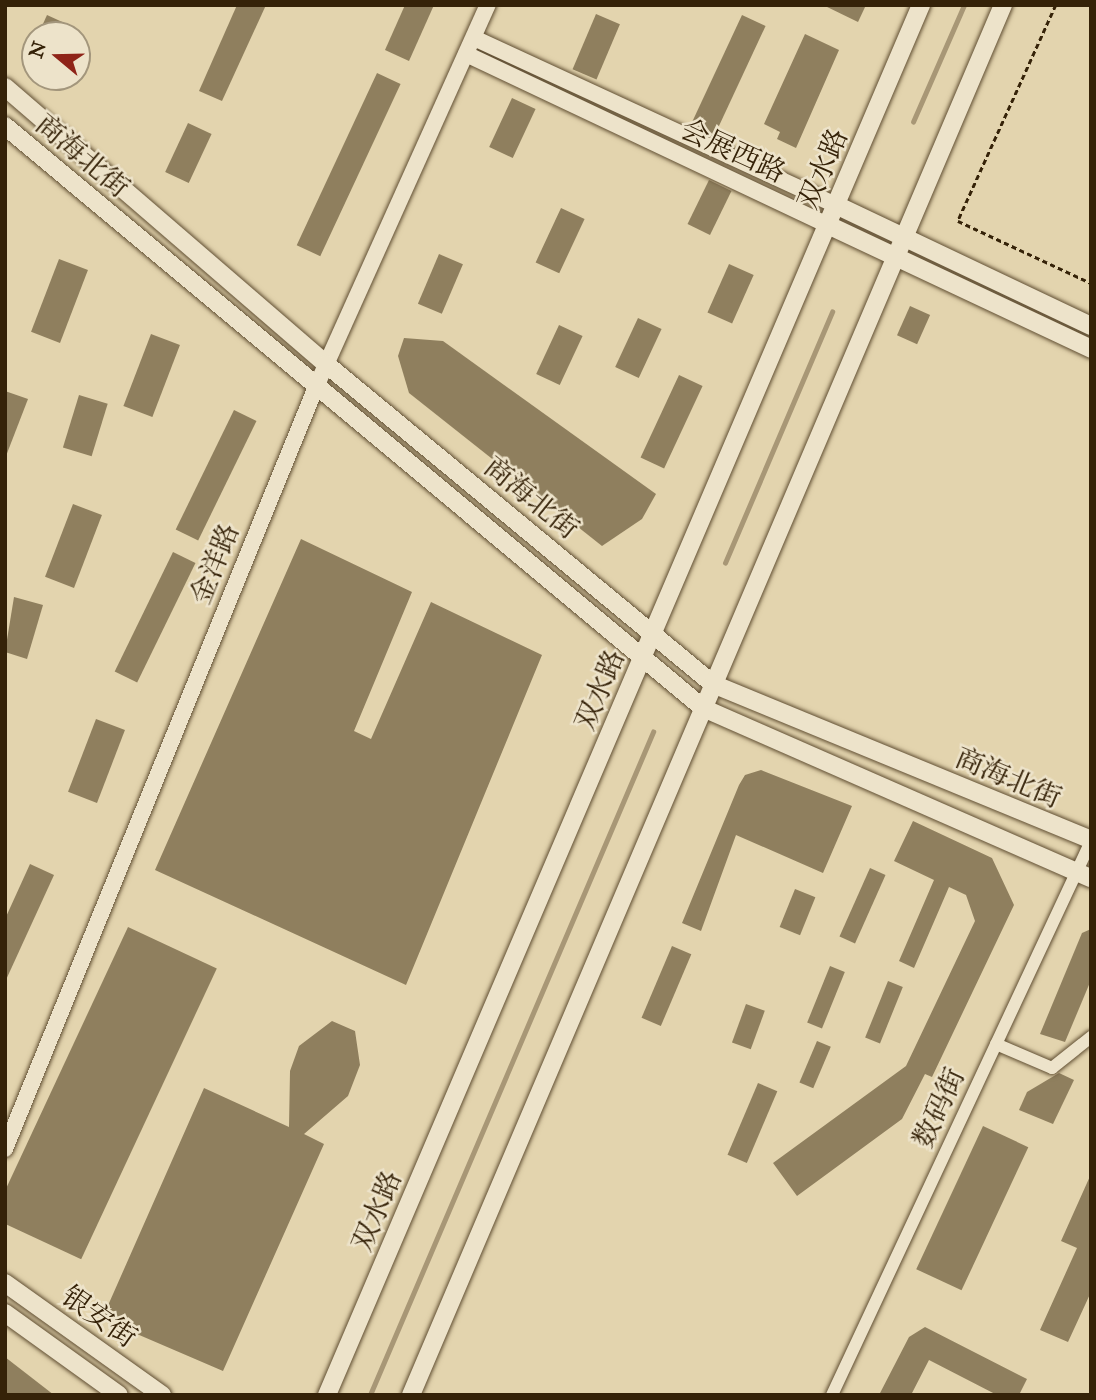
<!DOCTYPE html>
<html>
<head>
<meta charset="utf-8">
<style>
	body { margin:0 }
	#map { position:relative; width:1096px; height:1400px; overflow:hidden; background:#e3d4ae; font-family:"IM FELL Great Primer","Noto Serif SC",serif }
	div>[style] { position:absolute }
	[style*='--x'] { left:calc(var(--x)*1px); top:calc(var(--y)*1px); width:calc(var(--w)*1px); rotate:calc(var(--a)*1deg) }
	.stream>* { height:4.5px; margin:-2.25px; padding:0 2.25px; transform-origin:2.25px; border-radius:2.25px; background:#a89776 }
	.building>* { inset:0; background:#8f7f5e; transform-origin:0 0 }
	.path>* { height:2.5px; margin-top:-1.25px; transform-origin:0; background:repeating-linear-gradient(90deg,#352208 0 5px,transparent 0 8.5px) }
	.roads { filter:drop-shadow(0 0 2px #604e32) drop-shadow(0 0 2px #604e32) }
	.minor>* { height:12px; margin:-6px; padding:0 6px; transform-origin:6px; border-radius:6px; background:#ede3ca }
	.tertiary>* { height:16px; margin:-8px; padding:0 8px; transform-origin:8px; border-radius:8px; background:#ede3ca }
	.secondary>* { height:18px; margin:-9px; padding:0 9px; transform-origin:9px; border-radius:9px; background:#ede3ca }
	span { translate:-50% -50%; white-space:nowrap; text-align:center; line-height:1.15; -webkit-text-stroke:5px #ede3ca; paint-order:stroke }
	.street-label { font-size:28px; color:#352208 }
	.frame { position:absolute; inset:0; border:7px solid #352208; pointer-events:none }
	.north { position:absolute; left:21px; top:21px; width:70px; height:70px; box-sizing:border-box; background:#ede3ca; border:2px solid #a3967c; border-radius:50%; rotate:289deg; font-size:19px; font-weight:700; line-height:28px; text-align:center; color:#352208 }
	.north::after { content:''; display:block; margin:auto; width:24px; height:32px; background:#8f2418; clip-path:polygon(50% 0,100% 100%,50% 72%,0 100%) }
</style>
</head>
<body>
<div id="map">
	<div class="stream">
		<i style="--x:913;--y:122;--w:128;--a:-66.4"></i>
		<i style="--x:725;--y:563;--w:273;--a:-66.9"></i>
		<i style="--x:370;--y:1395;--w:721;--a:-66.88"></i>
	</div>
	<div class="building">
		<i style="clip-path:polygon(237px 5px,266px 5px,222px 101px,199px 91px)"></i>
		<i style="clip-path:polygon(405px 5px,434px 5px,409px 61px,385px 50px)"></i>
		<i style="clip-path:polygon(823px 5px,866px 5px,858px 22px)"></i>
		<i style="left:596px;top:14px;width:26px;height:60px;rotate:23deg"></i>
		<i style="clip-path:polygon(47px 15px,71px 26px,67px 35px,38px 35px)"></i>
		<i style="left:742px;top:15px;width:26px;height:123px;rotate:25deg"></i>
		<i style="clip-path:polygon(805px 34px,839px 50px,796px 148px,777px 139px,780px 132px,764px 124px)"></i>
		<i style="left:377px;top:73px;width:26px;height:190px;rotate:25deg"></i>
		<i style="left:512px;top:98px;width:26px;height:54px;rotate:25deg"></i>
		<i style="left:188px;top:123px;width:26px;height:54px;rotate:25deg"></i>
		<i style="left:709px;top:180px;width:25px;height:49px;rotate:26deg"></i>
		<i style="left:561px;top:208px;width:26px;height:60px;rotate:25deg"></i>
		<i style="left:439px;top:254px;width:26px;height:54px;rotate:23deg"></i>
		<i style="left:59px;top:259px;width:31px;height:78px;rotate:21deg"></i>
		<i style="left:729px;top:264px;width:27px;height:53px;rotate:24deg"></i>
		<i style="left:910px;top:306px;width:22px;height:32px;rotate:24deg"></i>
		<i style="left:638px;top:318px;width:26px;height:54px;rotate:25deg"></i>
		<i style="left:559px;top:325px;width:26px;height:54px;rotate:25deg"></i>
		<i style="left:151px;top:334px;width:31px;height:77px;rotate:21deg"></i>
		<i style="clip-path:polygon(404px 338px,443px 341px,656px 494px,642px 519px,602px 546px,409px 393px,398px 356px)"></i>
		<i style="left:679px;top:375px;width:26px;height:91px;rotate:25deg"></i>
		<i style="clip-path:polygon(5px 391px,28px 399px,6px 456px,5px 456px)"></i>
		<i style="left:79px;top:395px;width:30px;height:55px;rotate:17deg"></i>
		<i style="left:234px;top:410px;width:25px;height:133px;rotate:26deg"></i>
		<i style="left:73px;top:504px;width:31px;height:78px;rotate:21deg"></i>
		<i style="clip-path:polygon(301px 539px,412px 592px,354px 731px,371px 739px,431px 602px,542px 655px,406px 985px,155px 870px)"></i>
		<i style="left:173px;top:552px;width:25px;height:133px;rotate:26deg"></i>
		<i style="clip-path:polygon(14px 597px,43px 605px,27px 659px,5px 652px)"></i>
		<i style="left:96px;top:719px;width:31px;height:78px;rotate:21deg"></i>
		<i style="clip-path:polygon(761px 770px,852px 806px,823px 873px,736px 835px,701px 931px,682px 923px,739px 785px,745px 775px)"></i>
		<i style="clip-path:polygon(913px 821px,992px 858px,1014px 905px,932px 1077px,925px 1074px,902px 1119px,797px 1196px,773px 1163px,906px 1066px,975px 921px,966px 895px,949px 887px,914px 968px,899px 961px,934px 880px,894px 861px)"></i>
		<i style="clip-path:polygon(30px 864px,54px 875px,5px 982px,5px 919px)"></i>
		<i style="left:870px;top:868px;width:17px;height:75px;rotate:24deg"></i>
		<i style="left:795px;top:889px;width:22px;height:41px;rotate:22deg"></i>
		<i style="left:128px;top:927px;width:98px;height:321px;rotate:25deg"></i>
		<i style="clip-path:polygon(1091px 929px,1091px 980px,1065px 1042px,1040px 1034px,1082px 933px)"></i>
		<i style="left:672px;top:946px;width:21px;height:78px;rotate:23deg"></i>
		<i style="left:830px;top:966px;width:16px;height:61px;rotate:22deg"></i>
		<i style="left:888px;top:981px;width:16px;height:61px;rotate:22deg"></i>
		<i style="left:746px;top:1004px;width:20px;height:41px;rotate:20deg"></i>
		<i style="clip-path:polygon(332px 1021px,355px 1031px,360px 1065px,348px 1096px,304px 1134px,324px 1144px,223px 1371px,102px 1319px,204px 1088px,289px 1127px,290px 1071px,299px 1046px)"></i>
		<i style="left:817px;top:1041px;width:15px;height:45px;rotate:23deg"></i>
		<i style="clip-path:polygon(1059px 1073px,1074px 1080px,1053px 1124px,1019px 1110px,1027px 1092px)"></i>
		<i style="left:758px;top:1083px;width:21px;height:78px;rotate:23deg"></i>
		<i style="left:983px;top:1126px;width:50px;height:158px;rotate:25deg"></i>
		<i style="clip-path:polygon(1091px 1174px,1091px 1292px,1068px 1342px,1040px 1330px,1077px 1248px,1061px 1241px)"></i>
		<i style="clip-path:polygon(925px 1327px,1027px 1379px,1019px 1395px,997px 1395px,929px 1360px,911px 1395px,879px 1395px,909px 1337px)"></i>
		<i style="clip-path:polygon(5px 1357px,54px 1395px,5px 1395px)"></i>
	</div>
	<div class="path">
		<i style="--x:1056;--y:5;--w:237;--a:114.4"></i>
		<i style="--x:958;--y:221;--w:147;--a:25"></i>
	</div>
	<div class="roads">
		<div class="minor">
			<i style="--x:996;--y:1044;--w:61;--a:23.2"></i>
			<i style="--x:1052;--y:1068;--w:50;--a:-38.5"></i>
			<i style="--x:832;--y:1395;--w:612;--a:-64.94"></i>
		</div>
		<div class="tertiary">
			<i style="--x:474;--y:38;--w:399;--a:24.8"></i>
			<i style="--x:466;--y:54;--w:400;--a:25.3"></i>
			<i style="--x:5;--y:1149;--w:823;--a:-67.8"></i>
			<i style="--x:316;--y:387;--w:419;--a:-65.8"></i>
		</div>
		<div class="secondary">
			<i style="--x:5;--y:87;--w:424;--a:40.8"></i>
			<i style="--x:326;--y:364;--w:502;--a:39.59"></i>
			<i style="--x:713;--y:684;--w:409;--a:22.4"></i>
			<i style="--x:5;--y:126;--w:909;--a:39.82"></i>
			<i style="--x:703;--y:708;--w:424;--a:23.7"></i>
			<i style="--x:836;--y:205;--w:282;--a:25.4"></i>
			<i style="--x:828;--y:225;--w:291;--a:25.2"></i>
			<i style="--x:5;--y:1283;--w:193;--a:35.5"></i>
			<i style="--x:5;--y:1313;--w:140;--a:35.7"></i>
			<i style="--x:327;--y:1395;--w:1512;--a:-66.86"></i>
			<i style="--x:411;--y:1395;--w:1511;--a:-66.93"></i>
		</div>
	</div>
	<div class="street-label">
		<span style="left:733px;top:151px;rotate:25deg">会展西路</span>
		<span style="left:82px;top:156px;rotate:40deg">商海北街</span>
		<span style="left:823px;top:169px;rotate:-67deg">双水路</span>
		<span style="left:531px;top:498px;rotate:39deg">商海北街</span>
		<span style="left:215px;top:564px;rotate:-68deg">金洋路</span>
		<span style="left:600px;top:690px;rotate:-67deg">双水路</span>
		<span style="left:1008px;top:778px;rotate:23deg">商海北街</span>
		<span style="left:939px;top:1108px;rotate:-65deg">数码街</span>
		<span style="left:377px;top:1211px;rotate:-67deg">双水路</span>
		<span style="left:99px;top:1317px;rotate:35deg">银安街</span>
	</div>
	<div class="frame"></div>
	<div class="north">N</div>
</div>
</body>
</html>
